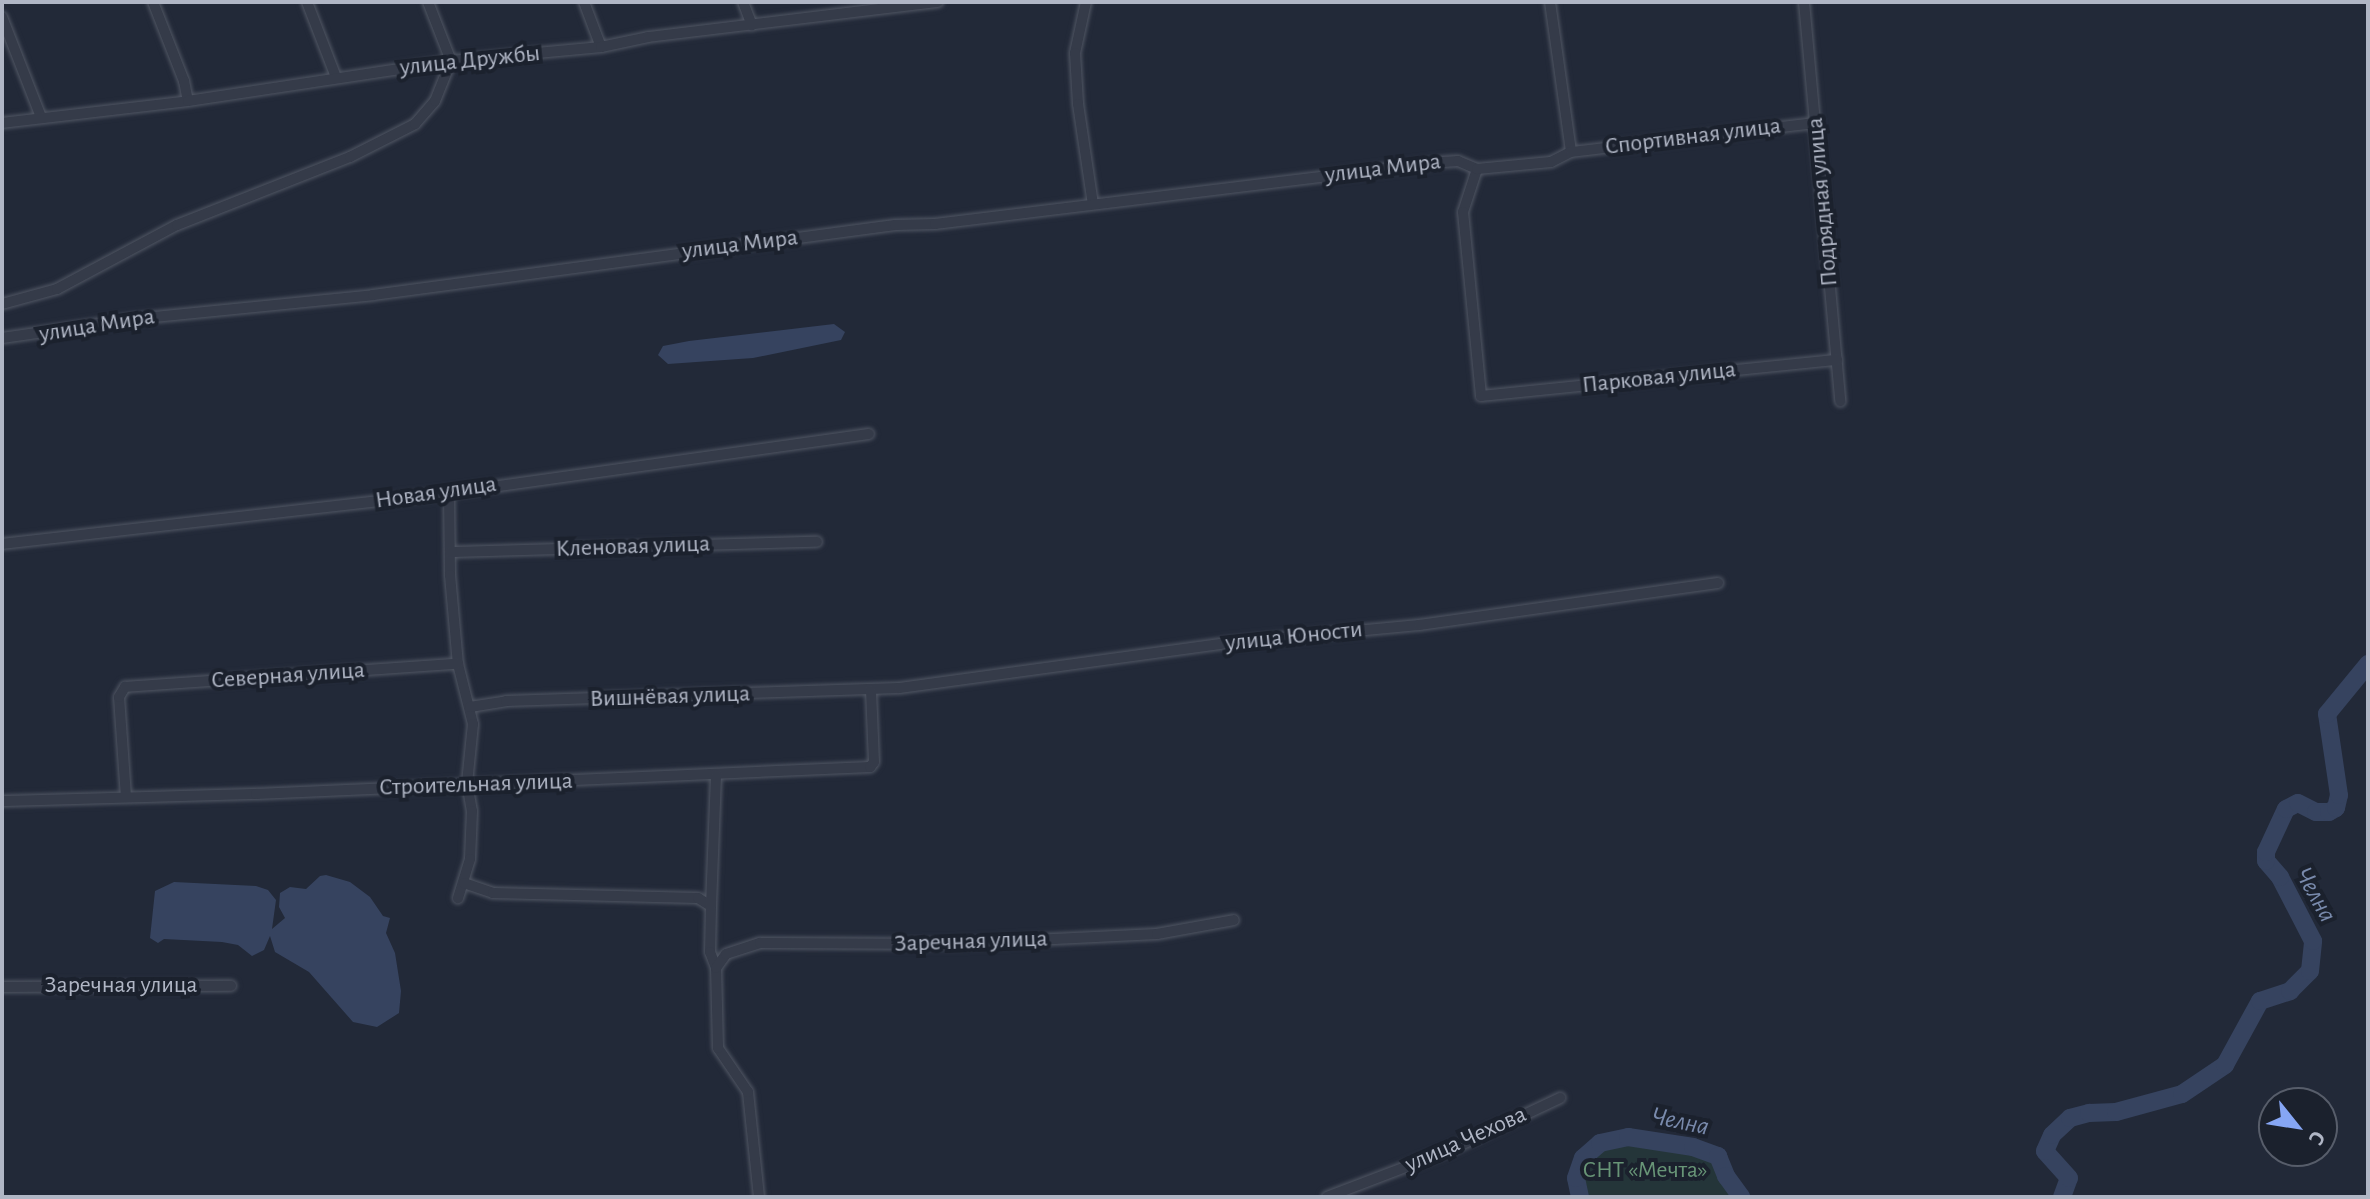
<!DOCTYPE html>
<html>
<head>
<meta charset="utf-8">
<style>
	body { margin:0 }
	#map { position:relative; width:2370px; height:1199px; overflow:hidden; background:#222938; font-family:"Alegreya Sans",sans-serif }
	div>[style] { position:absolute }
	[style*='--x'] { left:calc(var(--x)*1px); top:calc(var(--y)*1px); width:calc(var(--w)*1px); rotate:calc(var(--a)*1deg) }
	.green>* { inset:0; background:#243539 }
	.water>* { inset:0; background:#36435f }
	.river>* { height:18px; margin:-9px; padding:0 9px; transform-origin:9px; border-radius:9px; background:#36435f }
	.roads { filter:drop-shadow(0 0 2px #505663) drop-shadow(0 0 2px #505663) }
	.minor>* { height:10px; margin:-5px; padding:0 5px; transform-origin:5px; border-radius:5px; background:#353b49 }
	span { translate:-50% -50%; white-space:nowrap; text-align:center; line-height:1.15; -webkit-text-stroke:8px #1b212d; paint-order:stroke }
	.street-label { font-size:24px; color:#b0b6c5 }
	.park-label { font-size:24px; color:#689577 }
	.water-label { font-size:26px; color:#798aac; font-style:italic }
	.frame { position:absolute; inset:0; border:4px solid #b0b6c5; pointer-events:none }
	.north { position:absolute; left:2258px; top:1087px; width:80px; height:80px; box-sizing:border-box; background:#1b212d; border:2px solid #575d6a; border-radius:50%; rotate:120deg; font-size:22px; font-weight:700; line-height:32px; text-align:center; color:#b0b6c5 }
	.north::after { content:''; display:block; margin:auto; width:28px; height:36px; background:#86a6f4; clip-path:polygon(50% 0,100% 100%,50% 72%,0 100%) }
</style>
</head>
<body>
<div id="map">
	<div class="green">
		<i style="clip-path:polygon(1617px 1143px,1698px 1149px,1714px 1155px,1719px 1159px,1722px 1182px,1735px 1197px,1576px 1197px,1572px 1187px,1584px 1157px)"></i>
	</div>
	<div class="water">
		<i style="clip-path:polygon(834px 324px,845px 332px,841px 340px,753px 358px,668px 364px,658px 355px,663px 346px,689px 341px)"></i>
		<i style="clip-path:polygon(326px 875px,350px 882px,370px 897px,383px 916px,390px 918px,386px 933px,395px 953px,401px 991px,399px 1013px,377px 1027px,353px 1022px,309px 972px,275px 952px,270px 936px,264px 950px,252px 956px,238px 945px,222px 942px,164px 939px,158px 943px,150px 938px,155px 891px,174px 882px,256px 886px,268px 890px,276px 900px,272px 929px,285px 918px,279px 907px,280px 893px,290px 887px,306px 889px,320px 876px)"></i>
	</div>
	<div class="river">
		<i style="--x:1580;--y:1197;--w:19;--a:-102"></i>
		<i style="--x:1576;--y:1178;--w:21;--a:-71"></i>
		<i style="--x:1583;--y:1158;--w:23;--a:-41"></i>
		<i style="--x:1600;--y:1143;--w:29;--a:-12"></i>
		<i style="--x:1628;--y:1137;--w:66;--a:8.7"></i>
		<i style="--x:1693;--y:1147;--w:27;--a:20"></i>
		<i style="--x:1718;--y:1156;--w:22;--a:68"></i>
		<i style="--x:1726;--y:1176;--w:26;--a:54"></i>
		<i style="--x:2062;--y:1197;--w:20;--a:-70"></i>
		<i style="--x:2069;--y:1178;--w:36;--a:-132"></i>
		<i style="--x:2045;--y:1151;--w:17;--a:-66"></i>
		<i style="--x:2052;--y:1135;--w:25;--a:-43"></i>
		<i style="--x:2070;--y:1118;--w:20;--a:-15"></i>
		<i style="--x:2089;--y:1113;--w:27;--a:-2"></i>
		<i style="--x:2116;--y:1112;--w:68;--a:-15.3"></i>
		<i style="--x:2182;--y:1094;--w:52;--a:-34"></i>
		<i style="--x:2225;--y:1065;--w:73;--a:-61.3"></i>
		<i style="--x:2260;--y:1001;--w:32;--a:-18"></i>
		<i style="--x:2290;--y:991;--w:28;--a:-45"></i>
		<i style="--x:2310;--y:971;--w:30;--a:-84"></i>
		<i style="--x:2313;--y:941;--w:72;--a:-117.3"></i>
		<i style="--x:2280;--y:877;--w:21;--a:-131"></i>
		<i style="--x:2266;--y:861;--w:9;--a:-90"></i>
		<i style="--x:2266;--y:852;--w:47;--a:-65.1"></i>
		<i style="--x:2286;--y:809;--w:13;--a:-27"></i>
		<i style="--x:2298;--y:803;--w:20;--a:27"></i>
		<i style="--x:2316;--y:812;--w:13;--a:0"></i>
		<i style="--x:2329;--y:812;--w:8;--a:-30"></i>
		<i style="--x:2336;--y:808;--w:13;--a:-77"></i>
		<i style="--x:2339;--y:795;--w:82;--a:-98.4"></i>
		<i style="--x:2327;--y:714;--w:65;--a:-50.6"></i>
	</div>
	<div class="roads">
		<div class="minor">
			<i style="--x:153;--y:2;--w:85;--a:68.6"></i>
			<i style="--x:184;--y:81;--w:20;--a:79"></i>
			<i style="--x:307;--y:2;--w:80;--a:68.9"></i>
			<i style="--x:584;--y:2;--w:48;--a:69.3"></i>
			<i style="--x:743;--y:2;--w:25;--a:69"></i>
			<i style="--x:1086;--y:2;--w:52;--a:102.2"></i>
			<i style="--x:1075;--y:53;--w:51;--a:86.6"></i>
			<i style="--x:1078;--y:104;--w:101;--a:81.5"></i>
			<i style="--x:1550;--y:2;--w:151;--a:82"></i>
			<i style="--x:1804;--y:2;--w:401;--a:84.8"></i>
			<i style="--x:2;--y:17;--w:107;--a:68.7"></i>
			<i style="--x:2;--y:123;--w:187;--a:-6.7"></i>
			<i style="--x:188;--y:101;--w:266;--a:-8.6"></i>
			<i style="--x:451;--y:61;--w:151;--a:-5.3"></i>
			<i style="--x:601;--y:47;--w:48;--a:-12"></i>
			<i style="--x:648;--y:37;--w:292;--a:-6.9"></i>
			<i style="--x:1477;--y:169;--w:45;--a:108"></i>
			<i style="--x:1463;--y:212;--w:185;--a:84.4"></i>
			<i style="--x:1481;--y:396;--w:358;--a:-5.8"></i>
			<i style="--x:2;--y:304;--w:57;--a:-15.3"></i>
			<i style="--x:57;--y:289;--w:136;--a:-28.1"></i>
			<i style="--x:177;--y:225;--w:186;--a:-21.5"></i>
			<i style="--x:350;--y:157;--w:73;--a:-26.9"></i>
			<i style="--x:415;--y:124;--w:30;--a:-49"></i>
			<i style="--x:435;--y:101;--w:43;--a:-68.2"></i>
			<i style="--x:451;--y:61;--w:63;--a:-111.3"></i>
			<i style="--x:2;--y:338;--w:133;--a:-8.2"></i>
			<i style="--x:134;--y:319;--w:240;--a:-5.7"></i>
			<i style="--x:373;--y:295;--w:527;--a:-7.64"></i>
			<i style="--x:895;--y:225;--w:40;--a:-1.4"></i>
			<i style="--x:935;--y:224;--w:512;--a:-6.96"></i>
			<i style="--x:1443;--y:162;--w:15;--a:-4"></i>
			<i style="--x:1458;--y:161;--w:21;--a:23"></i>
			<i style="--x:1477;--y:169;--w:74;--a:-5.4"></i>
			<i style="--x:1551;--y:162;--w:22;--a:-27"></i>
			<i style="--x:1571;--y:152;--w:247;--a:-6.8"></i>
			<i style="--x:449;--y:493;--w:82;--a:89.3"></i>
			<i style="--x:450;--y:575;--w:89;--a:84.9"></i>
			<i style="--x:458;--y:664;--w:62;--a:76"></i>
			<i style="--x:473;--y:724;--w:59;--a:95.8"></i>
			<i style="--x:467;--y:783;--w:28;--a:80"></i>
			<i style="--x:472;--y:811;--w:48;--a:92.4"></i>
			<i style="--x:470;--y:859;--w:41;--a:107.1"></i>
			<i style="--x:2;--y:544;--w:450;--a:-6.5"></i>
			<i style="--x:449;--y:493;--w:424;--a:-8"></i>
			<i style="--x:450;--y:552;--w:367;--a:-1.6"></i>
			<i style="--x:470;--y:707;--w:36;--a:-9"></i>
			<i style="--x:506;--y:701;--w:393;--a:-1.9"></i>
			<i style="--x:899;--y:688;--w:332;--a:-7.8"></i>
			<i style="--x:1228;--y:643;--w:192;--a:-5.4"></i>
			<i style="--x:1419;--y:625;--w:302;--a:-8"></i>
			<i style="--x:126;--y:797;--w:100;--a:-94"></i>
			<i style="--x:119;--y:697;--w:12;--a:-59"></i>
			<i style="--x:125;--y:687;--w:334;--a:-4"></i>
			<i style="--x:2;--y:801;--w:254;--a:-1.6"></i>
			<i style="--x:256;--y:794;--w:615;--a:-2.52"></i>
			<i style="--x:870;--y:767;--w:6;--a:-51"></i>
			<i style="--x:874;--y:762;--w:72;--a:-92.4"></i>
			<i style="--x:464;--y:883;--w:31;--a:19"></i>
			<i style="--x:493;--y:893;--w:205;--a:1.4"></i>
			<i style="--x:698;--y:898;--w:15;--a:32"></i>
			<i style="--x:711;--y:906;--w:46;--a:91.2"></i>
			<i style="--x:710;--y:952;--w:17;--a:69"></i>
			<i style="--x:711;--y:906;--w:131;--a:-87.8"></i>
			<i style="--x:2;--y:987;--w:229;--a:-0.3"></i>
			<i style="--x:759;--y:1197;--w:106;--a:-96"></i>
			<i style="--x:748;--y:1092;--w:53;--a:-124.3"></i>
			<i style="--x:718;--y:1048;--w:80;--a:-91.4"></i>
			<i style="--x:716;--y:968;--w:17;--a:-54"></i>
			<i style="--x:726;--y:954;--w:36;--a:-18"></i>
			<i style="--x:760;--y:943;--w:192;--a:0.3"></i>
			<i style="--x:952;--y:944;--w:205;--a:-2.8"></i>
			<i style="--x:1157;--y:934;--w:78;--a:-10.3"></i>
			<i style="--x:1327;--y:1197;--w:132;--a:-20.9"></i>
			<i style="--x:1450;--y:1150;--w:122;--a:-25.3"></i>
		</div>
	</div>
	<div class="street-label">
		<span style="left:470px;top:61px;rotate:-6deg">улица Дружбы</span>
		<span style="left:1693px;top:137px;rotate:-7deg">Спортивная улица</span>
		<span style="left:1383px;top:169px;rotate:-7deg">улица Мира</span>
		<span style="left:1823px;top:202px;rotate:-95deg">Подрядная улица</span>
		<span style="left:740px;top:245px;rotate:-7deg">улица Мира</span>
		<span style="left:97px;top:326px;rotate:-9deg">улица Мира</span>
		<span style="left:1659px;top:378px;rotate:-6deg">Парковая улица</span>
		<span style="left:436px;top:493px;rotate:-8deg">Новая улица</span>
		<span style="left:633px;top:547px;rotate:-2deg">Кленовая улица</span>
		<span style="left:1294px;top:637px;rotate:-6deg">улица Юности</span>
		<span style="left:288px;top:676px;rotate:-4deg">Северная улица</span>
		<span style="left:670px;top:697px;rotate:-2deg">Вишнёвая улица</span>
		<span style="left:476px;top:785px;rotate:-2deg">Строительная улица</span>
		<span style="left:971px;top:942px;rotate:-2deg">Заречная улица</span>
		<span style="left:121px;top:986px">Заречная улица</span>
		<span style="left:1466px;top:1140px;rotate:-24deg">улица Чехова</span>
	</div>
	<div class="park-label">
		<span style="left:1645px;top:1171px">СНТ «Мечта»</span>
	</div>
	<div class="water-label">
		<span style="left:2315px;top:895px;rotate:61deg">Челна</span>
		<span style="left:1680px;top:1122px;rotate:12deg">Челна</span>
	</div>
	<div class="frame"></div>
	<div class="north">С</div>
</div>
</body>
</html>
